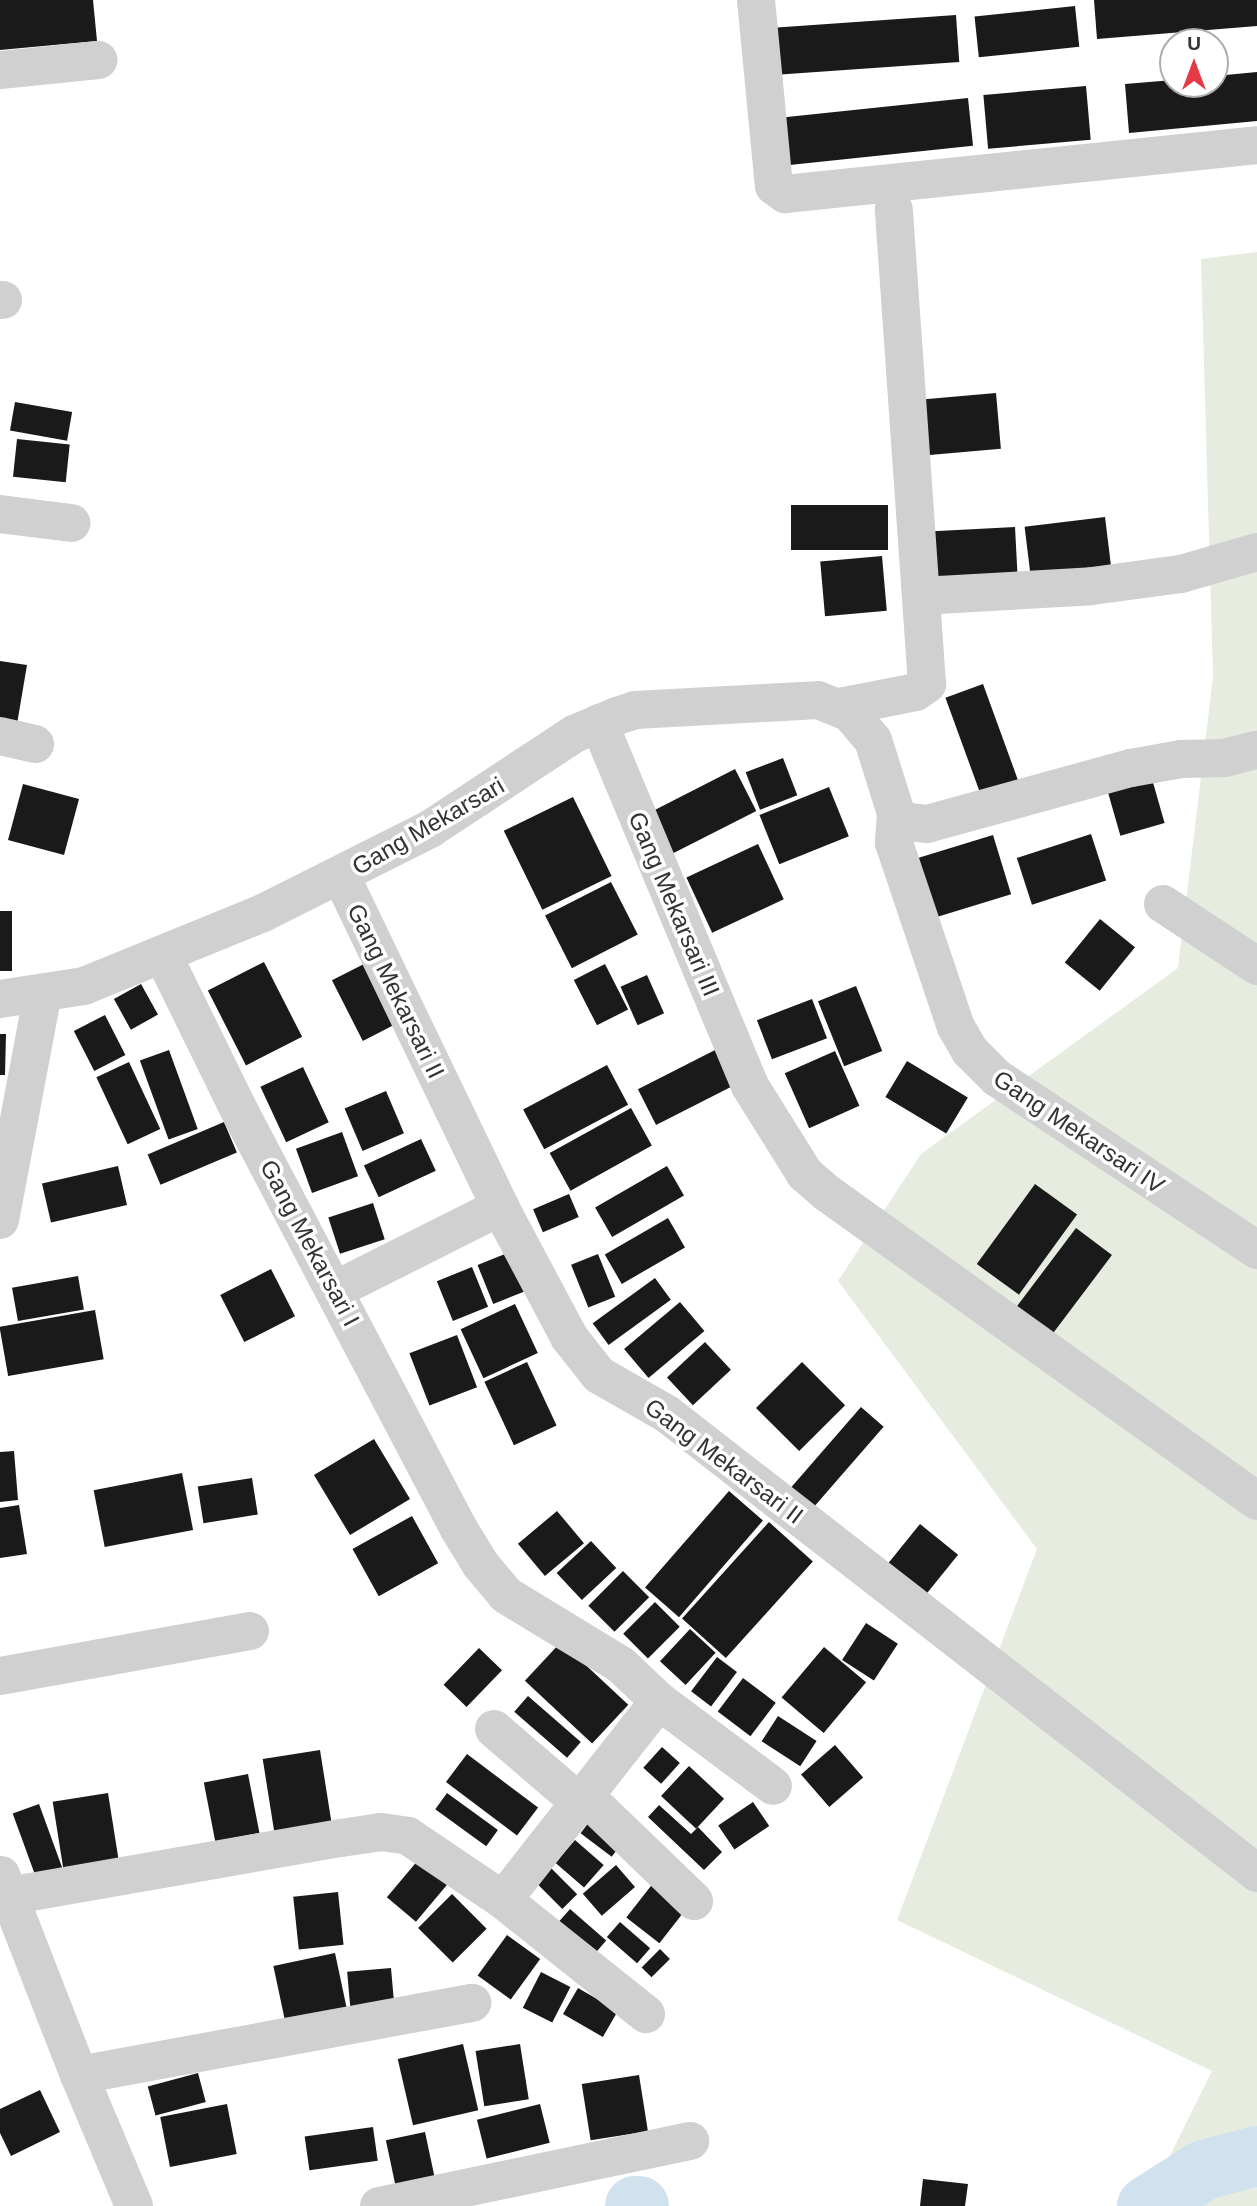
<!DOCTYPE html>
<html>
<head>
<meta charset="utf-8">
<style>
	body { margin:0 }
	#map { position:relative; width:1257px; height:2206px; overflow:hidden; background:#fff; font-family:Arial,sans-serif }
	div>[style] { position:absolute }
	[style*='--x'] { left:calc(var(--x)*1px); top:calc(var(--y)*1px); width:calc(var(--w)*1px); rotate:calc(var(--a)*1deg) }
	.green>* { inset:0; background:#e6ecdf }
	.river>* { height:60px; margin:-30px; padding:0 30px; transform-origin:30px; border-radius:30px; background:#cfe2ee }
	.building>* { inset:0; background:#1a1a1a; transform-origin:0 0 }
	.minor>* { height:38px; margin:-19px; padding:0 19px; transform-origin:19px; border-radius:19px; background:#d0d0d0 }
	span { translate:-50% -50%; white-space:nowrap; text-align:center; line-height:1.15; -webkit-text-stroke:7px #fff; paint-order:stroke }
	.street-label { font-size:24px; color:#333 }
	.north { position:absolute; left:1159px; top:28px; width:70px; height:70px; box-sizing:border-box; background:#fff; border:2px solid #adadad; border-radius:50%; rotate:0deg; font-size:19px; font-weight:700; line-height:28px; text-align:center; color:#333 }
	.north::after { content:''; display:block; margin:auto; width:24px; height:32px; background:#e63946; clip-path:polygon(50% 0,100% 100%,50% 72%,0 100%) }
</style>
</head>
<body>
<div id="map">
	<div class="green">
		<i style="clip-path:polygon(1257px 252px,1257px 2206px,1145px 2206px,1212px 2071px,897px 1920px,1037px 1549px,838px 1281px,921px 1154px,1178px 968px,1213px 677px,1201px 259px)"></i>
	</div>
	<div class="river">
		<i style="--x:635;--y:2206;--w:4;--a:0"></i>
		<i style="--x:1147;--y:2206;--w:67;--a:-32.3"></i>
		<i style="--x:1204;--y:2170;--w:55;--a:-14.8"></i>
	</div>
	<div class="building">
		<i style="clip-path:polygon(0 0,93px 0,97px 41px,0 50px)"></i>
		<i style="clip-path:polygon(1094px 0,1257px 0,1257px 26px,1097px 39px)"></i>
		<i style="left:1075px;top:6px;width:41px;height:101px;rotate:84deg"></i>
		<i style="left:956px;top:15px;width:47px;height:190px;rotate:86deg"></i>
		<i style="clip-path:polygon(1257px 72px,1257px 121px,1129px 133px,1125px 84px,1173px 80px,1173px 84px,1215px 84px,1215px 76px)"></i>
		<i style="left:1086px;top:86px;width:54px;height:103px;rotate:85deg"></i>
		<i style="left:968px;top:98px;width:48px;height:194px;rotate:84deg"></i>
		<i style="left:996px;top:393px;width:56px;height:83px;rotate:85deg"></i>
		<i style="left:15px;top:402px;width:58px;height:29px;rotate:10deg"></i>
		<i style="left:17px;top:439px;width:53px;height:38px;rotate:6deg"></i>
		<i style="left:791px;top:505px;width:97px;height:45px"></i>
		<i style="left:1105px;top:517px;width:60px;height:81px;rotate:83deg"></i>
		<i style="left:1015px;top:527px;width:52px;height:87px;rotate:87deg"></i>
		<i style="left:882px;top:556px;width:55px;height:62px;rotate:85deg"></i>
		<i style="clip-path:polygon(0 661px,27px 665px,17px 724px,0 721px)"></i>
		<i style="left:983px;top:684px;width:106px;height:40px;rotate:70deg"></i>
		<i style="left:783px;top:758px;width:40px;height:40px;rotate:69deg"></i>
		<i style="left:735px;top:769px;width:47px;height:95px;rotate:63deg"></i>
		<i style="left:1150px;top:772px;width:53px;height:46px;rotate:74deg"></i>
		<i style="left:23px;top:784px;width:58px;height:58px;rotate:15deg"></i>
		<i style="left:829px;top:787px;width:53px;height:75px;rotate:68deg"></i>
		<i style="left:573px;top:797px;width:88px;height:77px;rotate:64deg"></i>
		<i style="left:1091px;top:834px;width:49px;height:78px;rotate:72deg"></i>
		<i style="left:993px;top:835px;width:62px;height:87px;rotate:73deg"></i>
		<i style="left:758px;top:844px;width:61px;height:79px;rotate:65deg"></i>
		<i style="left:611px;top:882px;width:59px;height:74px;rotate:63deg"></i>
		<i style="left:0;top:911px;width:12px;height:60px"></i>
		<i style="left:1100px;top:919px;width:45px;height:56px;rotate:39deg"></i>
		<i style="left:264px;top:962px;width:84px;height:63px;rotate:63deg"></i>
		<i style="left:364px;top:964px;width:68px;height:36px;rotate:63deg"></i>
		<i style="left:605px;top:964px;width:51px;height:35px;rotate:63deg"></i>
		<i style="left:647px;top:975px;width:42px;height:29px;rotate:66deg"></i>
		<i style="left:141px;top:984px;width:35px;height:31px;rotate:61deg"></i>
		<i style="left:856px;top:986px;width:70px;height:41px;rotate:68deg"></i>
		<i style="left:812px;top:999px;width:42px;height:59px;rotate:69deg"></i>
		<i style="left:105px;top:1015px;width:45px;height:35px;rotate:63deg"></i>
		<i style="clip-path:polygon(0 1034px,6px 1034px,5px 1075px,0 1075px)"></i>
		<i style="left:719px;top:1048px;width:40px;height:91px;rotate:63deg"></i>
		<i style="left:169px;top:1050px;width:84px;height:31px;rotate:70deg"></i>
		<i style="left:835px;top:1051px;width:60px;height:55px;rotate:66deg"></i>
		<i style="left:907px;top:1061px;width:71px;height:42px;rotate:31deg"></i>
		<i style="left:129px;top:1062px;width:74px;height:36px;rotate:65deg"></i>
		<i style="left:607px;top:1065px;width:45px;height:95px;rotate:62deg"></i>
		<i style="left:303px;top:1067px;width:61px;height:47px;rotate:65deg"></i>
		<i style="left:386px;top:1091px;width:46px;height:45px;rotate:67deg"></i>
		<i style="left:631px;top:1108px;width:43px;height:93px;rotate:61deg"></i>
		<i style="left:224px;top:1122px;width:33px;height:83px;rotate:67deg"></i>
		<i style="left:342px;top:1132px;width:47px;height:49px;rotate:70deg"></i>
		<i style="left:421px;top:1139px;width:35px;height:63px;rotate:65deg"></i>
		<i style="left:118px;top:1166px;width:40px;height:78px;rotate:77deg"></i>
		<i style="left:667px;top:1166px;width:34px;height:83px;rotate:60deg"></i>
		<i style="left:1035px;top:1184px;width:52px;height:99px;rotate:36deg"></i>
		<i style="left:569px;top:1194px;width:25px;height:39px;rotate:67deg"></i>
		<i style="left:373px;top:1203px;width:38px;height:47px;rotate:72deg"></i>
		<i style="left:668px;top:1218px;width:34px;height:73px;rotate:60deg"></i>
		<i style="left:1076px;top:1228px;width:45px;height:107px;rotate:37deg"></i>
		<i style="left:510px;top:1252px;width:42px;height:35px;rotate:68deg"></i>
		<i style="left:598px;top:1254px;width:46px;height:29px;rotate:68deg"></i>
		<i style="left:472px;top:1267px;width:43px;height:38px;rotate:68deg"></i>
		<i style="left:271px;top:1269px;width:53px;height:57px;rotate:63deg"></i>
		<i style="left:78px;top:1276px;width:34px;height:67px;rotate:80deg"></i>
		<i style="left:655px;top:1278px;width:27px;height:77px;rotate:54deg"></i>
		<i style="left:680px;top:1302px;width:38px;height:73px;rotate:50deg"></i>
		<i style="left:515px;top:1304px;width:54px;height:60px;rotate:65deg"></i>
		<i style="left:95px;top:1310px;width:50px;height:97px;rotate:80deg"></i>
		<i style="left:457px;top:1335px;width:56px;height:51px;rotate:69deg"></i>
		<i style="left:705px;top:1342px;width:38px;height:52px;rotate:47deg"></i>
		<i style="left:527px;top:1362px;width:70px;height:47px;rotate:65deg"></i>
		<i style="left:802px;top:1362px;width:61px;height:65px;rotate:45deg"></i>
		<i style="left:861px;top:1407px;width:30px;height:110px;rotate:41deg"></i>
		<i style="left:374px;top:1439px;width:70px;height:70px;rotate:59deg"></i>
		<i style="clip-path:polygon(14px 1451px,18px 1500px,0 1502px,0 1452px)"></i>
		<i style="left:182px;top:1473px;width:58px;height:90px;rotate:79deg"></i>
		<i style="left:252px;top:1478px;width:37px;height:55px;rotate:81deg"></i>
		<i style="left:729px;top:1491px;width:45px;height:128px;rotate:41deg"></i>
		<i style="clip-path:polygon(19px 1505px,27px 1554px,0 1558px,0 1508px)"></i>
		<i style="left:557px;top:1511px;width:42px;height:51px;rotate:50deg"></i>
		<i style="left:412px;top:1516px;width:54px;height:68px;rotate:61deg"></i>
		<i style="left:769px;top:1522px;width:59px;height:130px;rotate:42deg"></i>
		<i style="left:920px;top:1524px;width:49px;height:54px;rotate:39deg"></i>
		<i style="left:591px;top:1541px;width:37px;height:47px;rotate:47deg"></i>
		<i style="left:623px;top:1571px;width:37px;height:49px;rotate:45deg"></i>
		<i style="left:655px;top:1602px;width:35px;height:45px;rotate:45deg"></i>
		<i style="left:866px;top:1623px;width:38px;height:44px;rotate:33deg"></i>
		<i style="left:690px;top:1629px;width:35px;height:44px;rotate:43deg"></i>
		<i style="left:561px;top:1642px;width:92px;height:53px;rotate:43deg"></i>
		<i style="left:824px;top:1647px;width:55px;height:66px;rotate:40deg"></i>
		<i style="left:479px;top:1648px;width:32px;height:51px;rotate:44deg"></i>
		<i style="left:717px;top:1657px;width:25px;height:43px;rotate:37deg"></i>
		<i style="left:743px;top:1678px;width:41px;height:42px;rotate:37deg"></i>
		<i style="left:528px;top:1696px;width:70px;height:21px;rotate:41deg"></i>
		<i style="left:778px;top:1716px;width:46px;height:30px;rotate:33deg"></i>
		<i style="left:835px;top:1745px;width:43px;height:45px;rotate:49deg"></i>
		<i style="left:662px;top:1747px;width:24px;height:28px;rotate:42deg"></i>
		<i style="left:320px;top:1750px;width:82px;height:58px;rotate:81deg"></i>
		<i style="left:467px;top:1754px;width:89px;height:35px;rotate:37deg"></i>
		<i style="left:689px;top:1766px;width:48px;height:41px;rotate:43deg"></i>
		<i style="left:248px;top:1774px;width:60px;height:45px;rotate:79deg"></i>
		<i style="left:108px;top:1793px;width:73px;height:56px;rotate:81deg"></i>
		<i style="left:447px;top:1793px;width:63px;height:20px;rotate:36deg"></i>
		<i style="left:753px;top:1802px;width:29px;height:42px;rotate:56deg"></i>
		<i style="left:39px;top:1804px;width:74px;height:28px;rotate:70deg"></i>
		<i style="clip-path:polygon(659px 1805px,691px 1834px,698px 1827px,722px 1852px,704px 1870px,648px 1817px)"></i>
		<i style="left:595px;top:1814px;width:39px;height:24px;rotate:37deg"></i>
		<i style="left:575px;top:1840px;width:38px;height:30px;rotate:41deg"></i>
		<i style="left:419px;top:1859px;width:38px;height:50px;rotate:40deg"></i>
		<i style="left:616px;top:1865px;width:29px;height:44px;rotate:49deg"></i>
		<i style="left:551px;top:1868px;width:37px;height:21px;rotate:45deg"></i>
		<i style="left:654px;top:1882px;width:42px;height:45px;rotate:38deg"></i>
		<i style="left:338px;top:1892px;width:53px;height:45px;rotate:84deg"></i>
		<i style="left:452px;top:1894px;width:49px;height:48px;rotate:45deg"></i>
		<i style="left:570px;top:1909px;width:48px;height:17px;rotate:41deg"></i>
		<i style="left:620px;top:1922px;width:40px;height:20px;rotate:41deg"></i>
		<i style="left:507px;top:1935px;width:41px;height:50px;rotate:36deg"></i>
		<i style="left:660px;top:1949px;width:14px;height:26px;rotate:45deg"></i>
		<i style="left:335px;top:1953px;width:58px;height:63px;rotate:78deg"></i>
		<i style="left:391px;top:1968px;width:44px;height:44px;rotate:85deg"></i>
		<i style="left:541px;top:1972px;width:33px;height:40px;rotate:27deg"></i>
		<i style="left:578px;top:1988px;width:46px;height:30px;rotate:30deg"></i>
		<i style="left:463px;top:2044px;width:68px;height:67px;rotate:77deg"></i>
		<i style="left:520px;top:2044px;width:56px;height:45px;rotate:81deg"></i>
		<i style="left:198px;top:2073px;width:30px;height:52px;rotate:75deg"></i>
		<i style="left:639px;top:2075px;width:57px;height:58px;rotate:81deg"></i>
		<i style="clip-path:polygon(40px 2090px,60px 2132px,11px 2156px,0 2133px,0 2109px)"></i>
		<i style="left:227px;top:2104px;width:51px;height:68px;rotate:79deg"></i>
		<i style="left:540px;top:2104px;width:40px;height:65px;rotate:76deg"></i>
		<i style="left:373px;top:2127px;width:34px;height:69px;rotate:82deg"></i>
		<i style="left:425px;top:2132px;width:54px;height:40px;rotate:78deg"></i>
		<i style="clip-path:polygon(923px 2179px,968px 2184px,965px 2206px,920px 2206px)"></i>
	</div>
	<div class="minor">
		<i style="--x:756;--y:0;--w:177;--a:84.5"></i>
		<i style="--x:773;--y:176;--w:10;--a:84"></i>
		<i style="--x:774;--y:186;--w:14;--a:36"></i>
		<i style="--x:785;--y:194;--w:475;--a:-5.9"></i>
		<i style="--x:0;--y:70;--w:99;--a:-5.8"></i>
		<i style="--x:0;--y:300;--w:3;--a:0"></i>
		<i style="--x:0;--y:514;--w:72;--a:7.2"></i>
		<i style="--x:921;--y:596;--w:171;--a:-3.3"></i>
		<i style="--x:1092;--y:586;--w:90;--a:-7.7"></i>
		<i style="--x:1181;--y:574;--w:79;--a:-16.1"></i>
		<i style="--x:840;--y:707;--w:77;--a:-11.2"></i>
		<i style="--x:916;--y:692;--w:14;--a:-36"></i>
		<i style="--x:927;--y:684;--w:476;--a:-94"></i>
		<i style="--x:599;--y:723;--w:393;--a:67.4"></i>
		<i style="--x:750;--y:1086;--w:104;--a:58"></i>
		<i style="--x:805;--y:1174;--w:29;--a:41"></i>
		<i style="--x:827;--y:1193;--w:529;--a:35.61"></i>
		<i style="--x:0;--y:736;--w:36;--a:13"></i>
		<i style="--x:897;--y:820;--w:30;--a:8"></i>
		<i style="--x:927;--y:824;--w:212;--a:-15.4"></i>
		<i style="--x:1131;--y:768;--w:51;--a:-10.2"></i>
		<i style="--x:1181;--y:759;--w:43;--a:-1.3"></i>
		<i style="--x:1224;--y:758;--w:34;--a:-14"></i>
		<i style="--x:341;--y:876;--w:367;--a:64.3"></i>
		<i style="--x:500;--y:1207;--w:147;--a:62"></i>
		<i style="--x:569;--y:1337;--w:48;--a:51.7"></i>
		<i style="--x:599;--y:1375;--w:78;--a:29.8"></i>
		<i style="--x:667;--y:1414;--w:748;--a:37.88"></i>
		<i style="--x:1163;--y:904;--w:113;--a:33.4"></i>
		<i style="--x:163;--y:955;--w:175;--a:63.9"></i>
		<i style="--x:240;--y:1112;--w:471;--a:62.3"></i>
		<i style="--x:459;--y:1529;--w:42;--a:58.6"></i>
		<i style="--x:481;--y:1565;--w:39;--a:50"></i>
		<i style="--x:506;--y:1595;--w:135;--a:31.3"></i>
		<i style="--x:621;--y:1665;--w:52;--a:43.5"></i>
		<i style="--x:659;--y:1701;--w:142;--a:36.7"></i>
		<i style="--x:0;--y:999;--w:85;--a:-8.8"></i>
		<i style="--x:84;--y:986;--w:193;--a:-22.2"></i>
		<i style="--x:263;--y:913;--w:187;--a:-26.7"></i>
		<i style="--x:430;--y:829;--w:173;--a:-33.4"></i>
		<i style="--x:574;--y:734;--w:47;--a:-22.7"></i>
		<i style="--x:617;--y:716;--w:19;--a:-18"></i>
		<i style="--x:635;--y:710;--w:183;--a:-3.1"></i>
		<i style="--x:818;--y:700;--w:35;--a:22"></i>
		<i style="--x:850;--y:713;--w:35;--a:50"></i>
		<i style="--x:873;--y:740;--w:77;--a:72.5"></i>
		<i style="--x:896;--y:813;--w:30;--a:94"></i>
		<i style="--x:894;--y:843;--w:194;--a:71.4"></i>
		<i style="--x:956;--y:1027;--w:28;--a:60"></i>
		<i style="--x:970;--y:1051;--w:38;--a:45"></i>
		<i style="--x:997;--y:1078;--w:312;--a:33.5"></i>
		<i style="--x:0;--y:1220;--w:231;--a:-79.3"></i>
		<i style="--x:335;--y:1290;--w:185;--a:-26.7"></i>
		<i style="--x:0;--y:1676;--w:254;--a:-10.2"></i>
		<i style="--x:494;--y:1729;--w:113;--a:40.7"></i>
		<i style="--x:586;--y:1797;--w:150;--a:43.9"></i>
		<i style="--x:1;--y:1875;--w:215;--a:68.7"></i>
		<i style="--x:79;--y:2075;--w:142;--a:67.2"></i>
		<i style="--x:0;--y:1900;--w:9;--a:-27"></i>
		<i style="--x:8;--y:1896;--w:338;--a:-9.9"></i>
		<i style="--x:341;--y:1838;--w:40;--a:-8.5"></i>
		<i style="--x:381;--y:1832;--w:27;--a:8"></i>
		<i style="--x:408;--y:1836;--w:115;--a:34"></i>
		<i style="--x:503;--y:1900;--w:183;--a:38.6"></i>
		<i style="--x:503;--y:1900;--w:253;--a:-51.9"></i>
		<i style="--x:79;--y:2075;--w:400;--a:-10.4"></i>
		<i style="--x:379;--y:2206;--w:318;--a:-11.8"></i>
	</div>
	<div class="street-label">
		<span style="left:428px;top:826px;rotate:-30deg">Gang Mekarsari</span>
		<span style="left:674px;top:904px;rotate:67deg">Gang Mekarsari III</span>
		<span style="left:396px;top:991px;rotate:64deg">Gang Mekarsari II</span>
		<span style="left:1079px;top:1132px;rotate:34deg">Gang Mekarsari IV</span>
		<span style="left:310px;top:1243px;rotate:62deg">Gang Mekarsari I</span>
		<span style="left:724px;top:1461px;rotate:37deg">Gang Mekarsari II</span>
	</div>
	<div class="north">U</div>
</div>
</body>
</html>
